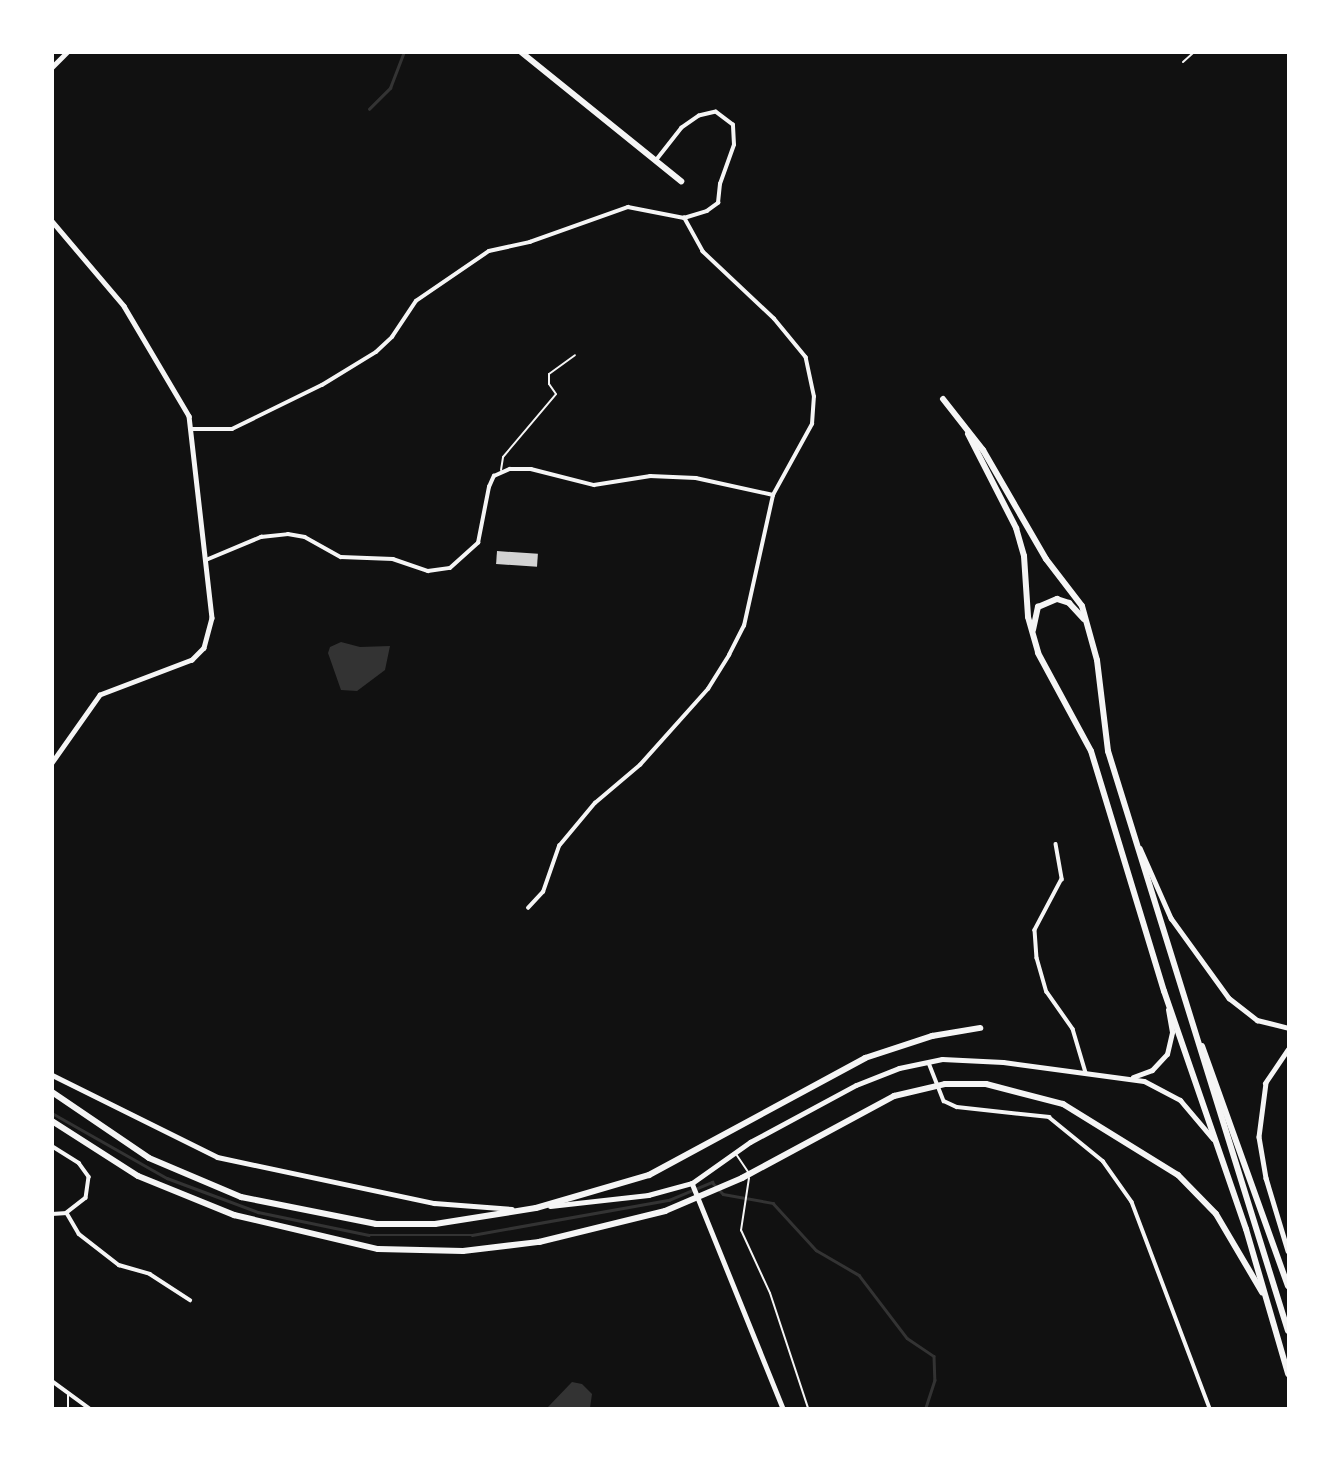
<!DOCTYPE html>
<html>
<head>
<meta charset="utf-8">
<style>
	body { margin:0 }
	#map { position:relative; width:1341px; height:1461px; overflow:hidden; background:#111; font-family:Raleway,sans-serif }
	div>[style] { position:absolute }
	[style*='--x'] { left:calc(var(--x)*1px); top:calc(var(--y)*1px); width:calc(var(--w)*1px); rotate:calc(var(--a)*1deg) }
	.water>* { inset:0; background:#333 }
	.stream>* { height:2.5px; margin:-1.25px; padding:0 1.25px; transform-origin:1.25px; border-radius:1.25px; background:#333 }
	.building>* { inset:0; background:#d3d3d3; transform-origin:0 0 }
	.service>* { height:2px; margin:-1px; padding:0 1px; transform-origin:1px; border-radius:1px; background:#f5f5f5 }
	.minor>* { height:3.5px; margin:-1.75px; padding:0 1.75px; transform-origin:1.75px; border-radius:1.75px; background:#f5f5f5 }
	.tertiary>* { height:4.5px; margin:-2.25px; padding:0 2.25px; transform-origin:2.25px; border-radius:2.25px; background:#f5f5f5 }
	.secondary>* { height:5px; margin:-2.5px; padding:0 2.5px; transform-origin:2.5px; border-radius:2.5px; background:#f5f5f5 }
	.primary>* { height:6px; margin:-3px; padding:0 3px; transform-origin:3px; border-radius:3px; background:#f5f5f5 }
	.trunk>* { height:6px; margin:-3px; padding:0 3px; transform-origin:3px; border-radius:3px; background:#f5f5f5 }
	span { translate:-50% -50%; white-space:nowrap; text-align:center; line-height:1.15; -webkit-text-stroke:7px #fff; paint-order:stroke }
	.frame { position:absolute; inset:0; border:54px solid #fff; pointer-events:none }
</style>
</head>
<body>
<div id="map">
	<div class="water">
		<i style="clip-path:polygon(341px 642px,360px 647px,390px 646px,385px 670px,357px 691px,341px 690px,328px 653px,330px 647px)"></i>
		<i style="clip-path:polygon(572px 1382px,582px 1384px,592px 1394px,590px 1408px,547px 1408px)"></i>
	</div>
	<div class="stream">
		<i style="--x:369;--y:109;--w:30;--a:-45"></i>
		<i style="--x:390;--y:88;--w:39;--a:-69"></i>
		<i style="--x:52;--y:1113;--w:132;--a:29.5"></i>
		<i style="--x:167;--y:1178;--w:97;--a:20.5"></i>
		<i style="--x:258;--y:1212;--w:113;--a:11.7"></i>
		<i style="--x:369;--y:1235;--w:103;--a:0"></i>
		<i style="--x:472;--y:1235;--w:200;--a:-10.1"></i>
		<i style="--x:669;--y:1200;--w:47;--a:-22.7"></i>
		<i style="--x:712;--y:1182;--w:16;--a:47"></i>
		<i style="--x:723;--y:1194;--w:51;--a:10.2"></i>
		<i style="--x:773;--y:1203;--w:64;--a:47.5"></i>
		<i style="--x:816;--y:1250;--w:50;--a:30.2"></i>
		<i style="--x:859;--y:1275;--w:79;--a:52.7"></i>
		<i style="--x:907;--y:1338;--w:32;--a:34"></i>
		<i style="--x:934;--y:1356;--w:24;--a:88"></i>
		<i style="--x:935;--y:1380;--w:29;--a:108"></i>
	</div>
	<div class="building">
		<i style="left:497px;top:551px;width:41px;height:13px;rotate:4deg"></i>
	</div>
	<div class="service">
		<i style="--x:1183;--y:62;--w:15;--a:-42"></i>
		<i style="--x:501;--y:470;--w:13;--a:-81"></i>
		<i style="--x:503;--y:457;--w:82;--a:-49.9"></i>
		<i style="--x:556;--y:394;--w:12;--a:-125"></i>
		<i style="--x:549;--y:384;--w:10;--a:-90"></i>
		<i style="--x:549;--y:374;--w:32;--a:-36"></i>
		<i style="--x:736;--y:1154;--w:22;--a:56"></i>
		<i style="--x:749;--y:1178;--w:53;--a:98.7"></i>
		<i style="--x:741;--y:1230;--w:69;--a:65.3"></i>
		<i style="--x:770;--y:1293;--w:121;--a:71.7"></i>
		<i style="--x:68;--y:1395;--w:13;--a:90"></i>
	</div>
	<div class="minor">
		<i style="--x:192;--y:429;--w:40;--a:0"></i>
		<i style="--x:232;--y:429;--w:100;--a:-26.1"></i>
		<i style="--x:322;--y:385;--w:63;--a:-31.4"></i>
		<i style="--x:376;--y:352;--w:22;--a:-43"></i>
		<i style="--x:392;--y:337;--w:43;--a:-56.3"></i>
		<i style="--x:416;--y:301;--w:88;--a:-34.4"></i>
		<i style="--x:489;--y:251;--w:42;--a:-12.4"></i>
		<i style="--x:530;--y:242;--w:104;--a:-19.7"></i>
		<i style="--x:628;--y:207;--w:57;--a:11.1"></i>
		<i style="--x:684;--y:218;--w:24;--a:-17"></i>
		<i style="--x:707;--y:211;--w:14;--a:-36"></i>
		<i style="--x:718;--y:203;--w:19;--a:-84"></i>
		<i style="--x:720;--y:184;--w:41;--a:-70.3"></i>
		<i style="--x:734;--y:145;--w:20;--a:-93"></i>
		<i style="--x:733;--y:125;--w:21;--a:-143"></i>
		<i style="--x:716;--y:112;--w:17;--a:167"></i>
		<i style="--x:699;--y:116;--w:21;--a:145"></i>
		<i style="--x:682;--y:128;--w:42;--a:128.2"></i>
		<i style="--x:206;--y:560;--w:60;--a:-22.7"></i>
		<i style="--x:261;--y:537;--w:27;--a:-6"></i>
		<i style="--x:288;--y:534;--w:17;--a:10"></i>
		<i style="--x:305;--y:537;--w:41;--a:29.1"></i>
		<i style="--x:341;--y:557;--w:52;--a:2.2"></i>
		<i style="--x:393;--y:559;--w:37;--a:19"></i>
		<i style="--x:428;--y:571;--w:22;--a:-8"></i>
		<i style="--x:450;--y:568;--w:38;--a:-42"></i>
		<i style="--x:478;--y:543;--w:57;--a:-78.9"></i>
		<i style="--x:489;--y:487;--w:12;--a:-66"></i>
		<i style="--x:494;--y:476;--w:17;--a:-24"></i>
		<i style="--x:510;--y:469;--w:21;--a:0"></i>
		<i style="--x:531;--y:469;--w:65;--a:14.3"></i>
		<i style="--x:594;--y:485;--w:57;--a:-9.1"></i>
		<i style="--x:650;--y:476;--w:46;--a:2.5"></i>
		<i style="--x:696;--y:478;--w:79;--a:12.4"></i>
		<i style="--x:773;--y:495;--w:81;--a:-61.2"></i>
		<i style="--x:812;--y:424;--w:27;--a:-86"></i>
		<i style="--x:814;--y:397;--w:40;--a:-102"></i>
		<i style="--x:806;--y:358;--w:50;--a:-129.4"></i>
		<i style="--x:774;--y:319;--w:98;--a:-136.7"></i>
		<i style="--x:703;--y:252;--w:39;--a:-119"></i>
		<i style="--x:1056;--y:844;--w:36;--a:80"></i>
		<i style="--x:1062;--y:879;--w:58;--a:117.9"></i>
		<i style="--x:1035;--y:930;--w:28;--a:86"></i>
		<i style="--x:1037;--y:958;--w:35;--a:74"></i>
		<i style="--x:1047;--y:992;--w:45;--a:54.9"></i>
		<i style="--x:1073;--y:1029;--w:46;--a:73.5"></i>
		<i style="--x:528;--y:908;--w:22;--a:-47"></i>
		<i style="--x:543;--y:892;--w:49;--a:-70.8"></i>
		<i style="--x:559;--y:846;--w:56;--a:-50.1"></i>
		<i style="--x:595;--y:803;--w:59;--a:-40.2"></i>
		<i style="--x:640;--y:765;--w:102;--a:-48.2"></i>
		<i style="--x:708;--y:689;--w:40;--a:-58"></i>
		<i style="--x:729;--y:655;--w:33;--a:-63"></i>
		<i style="--x:744;--y:626;--w:134;--a:-77.5"></i>
		<i style="--x:929;--y:1063;--w:41;--a:68.5"></i>
		<i style="--x:944;--y:1101;--w:14;--a:25"></i>
		<i style="--x:957;--y:1107;--w:93;--a:6.2"></i>
		<i style="--x:1049;--y:1117;--w:70;--a:39.2"></i>
		<i style="--x:1103;--y:1161;--w:50;--a:54.7"></i>
		<i style="--x:1132;--y:1202;--w:220;--a:69.3"></i>
		<i style="--x:52;--y:1146;--w:32;--a:32"></i>
		<i style="--x:79;--y:1163;--w:17;--a:54"></i>
		<i style="--x:89;--y:1177;--w:21;--a:98"></i>
		<i style="--x:86;--y:1198;--w:24;--a:142"></i>
		<i style="--x:52;--y:1214;--w:15;--a:-4"></i>
		<i style="--x:67;--y:1213;--w:24;--a:60"></i>
		<i style="--x:79;--y:1234;--w:51;--a:37.8"></i>
		<i style="--x:119;--y:1265;--w:32;--a:16"></i>
		<i style="--x:150;--y:1274;--w:48;--a:33"></i>
		<i style="--x:52;--y:1381;--w:46;--a:36.1"></i>
	</div>
	<div class="tertiary">
		<i style="--x:52;--y:67;--w:21;--a:-45"></i>
		<i style="--x:52;--y:221;--w:111;--a:49.7"></i>
		<i style="--x:124;--y:306;--w:128;--a:59.4"></i>
		<i style="--x:189;--y:416;--w:203;--a:83.5"></i>
		<i style="--x:212;--y:618;--w:31;--a:105"></i>
		<i style="--x:204;--y:648;--w:17;--a:135"></i>
		<i style="--x:192;--y:660;--w:98;--a:159.2"></i>
		<i style="--x:100;--y:695;--w:83;--a:125.2"></i>
		<i style="--x:1140;--y:848;--w:77;--a:66.1"></i>
		<i style="--x:1171;--y:918;--w:99;--a:54.1"></i>
		<i style="--x:1229;--y:998;--w:36;--a:38"></i>
		<i style="--x:1257;--y:1020;--w:32;--a:14"></i>
		<i style="--x:1288;--y:1050;--w:40;--a:124"></i>
		<i style="--x:1266;--y:1083;--w:54;--a:97.4"></i>
		<i style="--x:1259;--y:1137;--w:42;--a:80.3"></i>
		<i style="--x:1266;--y:1178;--w:76;--a:73.2"></i>
		<i style="--x:692;--y:1183;--w:243;--a:68"></i>
	</div>
	<div class="secondary">
		<i style="--x:52;--y:1075;--w:184;--a:26.4"></i>
		<i style="--x:217;--y:1157;--w:222;--a:12"></i>
		<i style="--x:434;--y:1203;--w:78;--a:4.4"></i>
		<i style="--x:1133;--y:1077;--w:20;--a:-20"></i>
		<i style="--x:1152;--y:1070;--w:22;--a:-47"></i>
		<i style="--x:1167;--y:1054;--w:23;--a:-77"></i>
		<i style="--x:1172;--y:1032;--w:23;--a:-100"></i>
		<i style="--x:550;--y:1206;--w:99;--a:-6.4"></i>
		<i style="--x:648;--y:1195;--w:46;--a:-15.3"></i>
		<i style="--x:692;--y:1183;--w:71;--a:-35.3"></i>
		<i style="--x:750;--y:1142;--w:120;--a:-28.3"></i>
		<i style="--x:856;--y:1085;--w:46;--a:-21.6"></i>
		<i style="--x:899;--y:1068;--w:44;--a:-11.8"></i>
		<i style="--x:942;--y:1059;--w:61;--a:2.8"></i>
		<i style="--x:1003;--y:1062;--w:142;--a:7.7"></i>
		<i style="--x:1144;--y:1081;--w:41;--a:27.8"></i>
		<i style="--x:1180;--y:1100;--w:51;--a:49.8"></i>
	</div>
	<div class="primary">
		<i style="--x:52;--y:1092;--w:117;--a:34.2"></i>
		<i style="--x:149;--y:1158;--w:100;--a:23"></i>
		<i style="--x:241;--y:1197;--w:138;--a:11.3"></i>
		<i style="--x:376;--y:1224;--w:59;--a:0"></i>
		<i style="--x:435;--y:1224;--w:102;--a:-9"></i>
		<i style="--x:536;--y:1208;--w:118;--a:-16.3"></i>
		<i style="--x:649;--y:1175;--w:246;--a:-28.4"></i>
		<i style="--x:865;--y:1058;--w:71;--a:-18.2"></i>
		<i style="--x:932;--y:1036;--w:49;--a:-9.5"></i>
		<i style="--x:52;--y:1121;--w:102;--a:32.6"></i>
		<i style="--x:138;--y:1176;--w:104;--a:22.1"></i>
		<i style="--x:234;--y:1215;--w:148;--a:13.3"></i>
		<i style="--x:378;--y:1249;--w:85;--a:1.3"></i>
		<i style="--x:463;--y:1251;--w:77;--a:-6.8"></i>
		<i style="--x:539;--y:1242;--w:130;--a:-13.8"></i>
		<i style="--x:665;--y:1211;--w:84;--a:-23.2"></i>
		<i style="--x:742;--y:1178;--w:173;--a:-28.3"></i>
		<i style="--x:894;--y:1096;--w:52;--a:-13.2"></i>
		<i style="--x:945;--y:1084;--w:41;--a:0"></i>
		<i style="--x:986;--y:1084;--w:80;--a:14.6"></i>
		<i style="--x:1063;--y:1104;--w:135;--a:31.7"></i>
		<i style="--x:1178;--y:1175;--w:54;--a:45.7"></i>
		<i style="--x:1216;--y:1214;--w:91;--a:59.5"></i>
	</div>
	<div class="trunk">
		<i style="--x:521;--y:52;--w:206;--a:38.9"></i>
		<i style="--x:943;--y:399;--w:65;--a:51.9"></i>
		<i style="--x:983;--y:450;--w:126;--a:60"></i>
		<i style="--x:1046;--y:559;--w:59;--a:52.5"></i>
		<i style="--x:1082;--y:606;--w:56;--a:74.5"></i>
		<i style="--x:1097;--y:660;--w:92;--a:83.1"></i>
		<i style="--x:1108;--y:751;--w:607;--a:72.76"></i>
		<i style="--x:968;--y:434;--w:106;--a:62.9"></i>
		<i style="--x:1016;--y:528;--w:29;--a:74"></i>
		<i style="--x:1024;--y:556;--w:61;--a:86.2"></i>
		<i style="--x:1028;--y:617;--w:37;--a:74"></i>
		<i style="--x:1038;--y:653;--w:111;--a:61.6"></i>
		<i style="--x:1091;--y:751;--w:251;--a:73.1"></i>
		<i style="--x:1164;--y:991;--w:252;--a:71"></i>
		<i style="--x:1246;--y:1229;--w:151;--a:73.8"></i>
		<i style="--x:1033;--y:630;--w:24;--a:-78"></i>
		<i style="--x:1038;--y:607;--w:21;--a:-23"></i>
		<i style="--x:1057;--y:599;--w:13;--a:18"></i>
		<i style="--x:1069;--y:603;--w:22;--a:47"></i>
		<i style="--x:1202;--y:1046;--w:255;--a:70.3"></i>
	</div>
	<div class="frame"></div>
</div>
</body>
</html>
